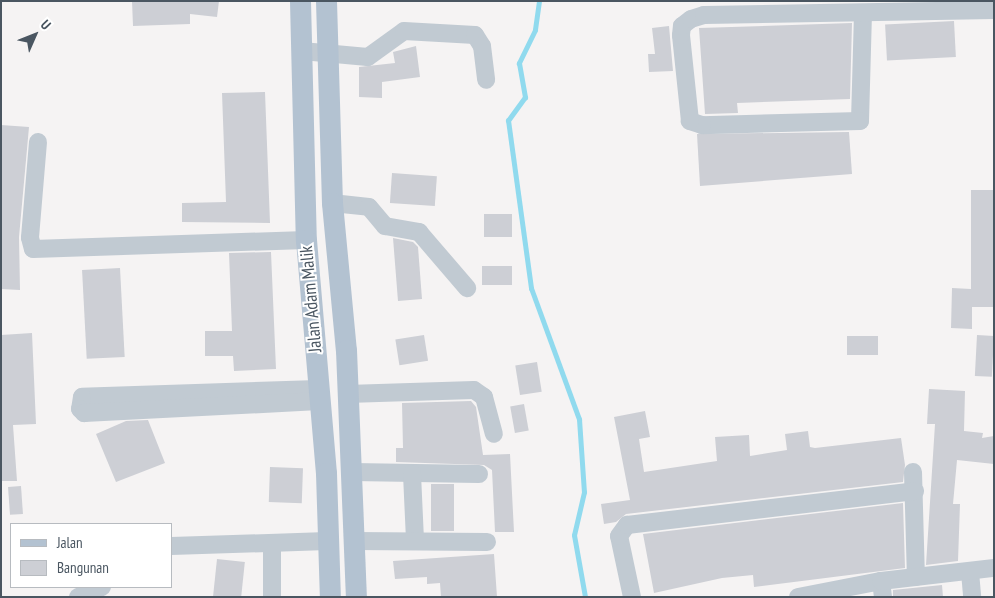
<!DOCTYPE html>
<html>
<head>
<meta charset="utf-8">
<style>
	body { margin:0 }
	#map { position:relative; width:995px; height:598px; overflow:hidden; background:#f5f3f3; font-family:"PT Sans Narrow",sans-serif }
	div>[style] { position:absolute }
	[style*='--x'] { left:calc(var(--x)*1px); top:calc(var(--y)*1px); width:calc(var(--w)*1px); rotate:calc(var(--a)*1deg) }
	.stream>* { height:5px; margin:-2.5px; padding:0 2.5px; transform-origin:2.5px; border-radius:2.5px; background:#90daee }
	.building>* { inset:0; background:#cdcfd5; transform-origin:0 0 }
	.minor>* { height:18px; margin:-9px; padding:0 9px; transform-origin:9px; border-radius:9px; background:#c1cad2 }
	.major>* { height:21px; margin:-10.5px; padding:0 10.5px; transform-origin:10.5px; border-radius:10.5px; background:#b3c2d1 }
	span { translate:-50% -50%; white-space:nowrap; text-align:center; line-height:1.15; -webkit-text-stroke:4px #fff; paint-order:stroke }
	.street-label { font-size:18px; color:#4a5661 }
	.frame { position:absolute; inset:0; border:2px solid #4a5661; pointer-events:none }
	.legend { position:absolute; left:10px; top:523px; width:162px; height:65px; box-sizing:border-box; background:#fff; border:1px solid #b7bbc0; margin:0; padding:6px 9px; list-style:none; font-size:15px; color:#4a5661 }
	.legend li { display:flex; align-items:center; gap:10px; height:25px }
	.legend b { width:25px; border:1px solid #b7bbc0 }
	.north { position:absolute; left:10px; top:10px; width:50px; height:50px; -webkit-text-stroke:4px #fff; paint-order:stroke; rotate:46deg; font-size:14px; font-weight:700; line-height:20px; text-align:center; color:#4a5661 }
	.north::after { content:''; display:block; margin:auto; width:18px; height:22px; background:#4a5661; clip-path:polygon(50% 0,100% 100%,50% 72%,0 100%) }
</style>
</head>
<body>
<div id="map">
	<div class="stream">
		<i style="--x:539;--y:1;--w:29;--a:98"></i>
		<i style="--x:535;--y:30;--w:37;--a:116"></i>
		<i style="--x:519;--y:63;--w:35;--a:80"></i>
		<i style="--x:525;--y:97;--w:29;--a:126"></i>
		<i style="--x:508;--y:120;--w:170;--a:82.2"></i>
		<i style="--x:531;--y:288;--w:140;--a:69.9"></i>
		<i style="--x:579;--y:419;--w:73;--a:86.1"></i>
		<i style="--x:584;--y:492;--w:44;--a:103.1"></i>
		<i style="--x:574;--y:535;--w:63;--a:79.9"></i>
	</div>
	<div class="building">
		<i style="clip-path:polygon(132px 1px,219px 1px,217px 17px,190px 14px,190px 24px,133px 26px)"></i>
		<i style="left:954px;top:21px;width:36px;height:69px;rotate:87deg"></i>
		<i style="clip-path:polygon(852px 23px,850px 99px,737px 103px,738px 113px,705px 114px,699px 28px)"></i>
		<i style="clip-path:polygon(669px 26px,673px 71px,649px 72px,648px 54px,655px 54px,652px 28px)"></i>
		<i style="clip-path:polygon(416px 46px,420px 77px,382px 82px,382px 98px,359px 97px,359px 67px,395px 63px,393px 52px)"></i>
		<i style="clip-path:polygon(265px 92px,270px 223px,182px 222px,182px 203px,226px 202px,222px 93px)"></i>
		<i style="clip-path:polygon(1px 125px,29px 127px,19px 237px,20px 290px,1px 289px)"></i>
		<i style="clip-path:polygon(849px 132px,852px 174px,700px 186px,697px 134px)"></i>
		<i style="left:392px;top:173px;width:45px;height:30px;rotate:4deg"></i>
		<i style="clip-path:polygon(971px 190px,994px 190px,994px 307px,972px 307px,972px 329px,951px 328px,952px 288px,971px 289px)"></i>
		<i style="left:484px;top:214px;width:28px;height:23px"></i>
		<i style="clip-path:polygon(393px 238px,413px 242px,418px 247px,422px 299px,398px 301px)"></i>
		<i style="clip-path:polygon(271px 252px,276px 369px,234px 371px,233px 356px,205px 356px,205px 331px,232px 331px,229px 253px)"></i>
		<i style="left:482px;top:266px;width:30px;height:19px"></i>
		<i style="left:120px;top:268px;width:89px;height:38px;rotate:87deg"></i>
		<i style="clip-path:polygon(32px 333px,36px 424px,13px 425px,17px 481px,1px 481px,1px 335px)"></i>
		<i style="left:424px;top:335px;width:26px;height:29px;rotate:81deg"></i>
		<i style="left:977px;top:335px;width:17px;height:41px;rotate:3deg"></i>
		<i style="left:878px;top:336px;width:19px;height:31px;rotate:90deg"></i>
		<i style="left:537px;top:362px;width:30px;height:22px;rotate:81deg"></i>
		<i style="clip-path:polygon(929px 389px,965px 391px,964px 431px,983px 433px,982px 438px,994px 436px,994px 464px,957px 460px,953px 504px,960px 504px,958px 561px,926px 565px,935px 424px,927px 424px)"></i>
		<i style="clip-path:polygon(471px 401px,476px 407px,483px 455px,510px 454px,514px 532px,495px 532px,492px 470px,484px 465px,396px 462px,396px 448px,403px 448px,402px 403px)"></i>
		<i style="left:524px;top:404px;width:27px;height:14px;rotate:80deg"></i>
		<i style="clip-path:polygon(645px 411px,650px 437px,639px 439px,644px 472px,717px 461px,715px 437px,749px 435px,750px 456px,787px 450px,785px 434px,808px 431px,810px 447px,815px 448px,901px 438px,905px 465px,903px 482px,626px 514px,616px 522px,604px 524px,601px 504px,630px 500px,614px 417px)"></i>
		<i style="clip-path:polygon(148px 420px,165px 463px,116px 482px,96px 434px,126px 421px)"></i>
		<i style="left:270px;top:467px;width:33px;height:35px;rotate:2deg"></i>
		<i style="left:431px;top:484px;width:23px;height:47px"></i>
		<i style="left:21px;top:486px;width:28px;height:13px;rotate:86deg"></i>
		<i style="clip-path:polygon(903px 503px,905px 568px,754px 587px,753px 575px,722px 578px,654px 593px,643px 534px)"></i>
		<i style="clip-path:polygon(494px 554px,497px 597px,441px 597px,440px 583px,427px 584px,427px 577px,395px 579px,393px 561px)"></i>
		<i style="left:217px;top:559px;width:28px;height:38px;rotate:6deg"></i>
		<i style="clip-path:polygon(942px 585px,943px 597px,893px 597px,893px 590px)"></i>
	</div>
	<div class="minor">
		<i style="--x:863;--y:13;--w:108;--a:91.6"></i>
		<i style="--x:860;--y:121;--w:158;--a:178.5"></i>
		<i style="--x:702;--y:125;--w:13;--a:-162"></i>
		<i style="--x:690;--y:121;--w:86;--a:-96"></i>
		<i style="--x:681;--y:35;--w:9;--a:-84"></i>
		<i style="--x:682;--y:26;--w:11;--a:-38"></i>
		<i style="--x:691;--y:19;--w:14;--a:-17"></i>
		<i style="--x:704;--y:15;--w:290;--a:-1"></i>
		<i style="--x:302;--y:51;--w:66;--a:5.2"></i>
		<i style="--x:368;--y:57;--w:44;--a:-35.8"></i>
		<i style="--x:404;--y:31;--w:71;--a:3.2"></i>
		<i style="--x:475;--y:35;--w:13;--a:58"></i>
		<i style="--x:482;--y:46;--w:34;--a:83"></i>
		<i style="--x:38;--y:142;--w:96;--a:94.8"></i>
		<i style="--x:30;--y:238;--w:11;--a:75"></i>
		<i style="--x:33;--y:249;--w:273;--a:-1.9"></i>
		<i style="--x:332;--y:203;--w:37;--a:6"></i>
		<i style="--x:369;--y:207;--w:25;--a:50"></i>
		<i style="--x:385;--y:226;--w:35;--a:10"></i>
		<i style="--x:419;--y:232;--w:74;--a:49.4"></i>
		<i style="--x:318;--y:389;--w:236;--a:178.1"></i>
		<i style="--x:82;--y:397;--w:12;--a:99"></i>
		<i style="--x:80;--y:409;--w:6;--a:45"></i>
		<i style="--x:84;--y:413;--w:235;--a:-2.9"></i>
		<i style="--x:347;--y:394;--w:127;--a:-1.8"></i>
		<i style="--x:474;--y:390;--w:12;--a:35"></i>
		<i style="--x:484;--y:397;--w:38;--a:75"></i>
		<i style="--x:352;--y:472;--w:127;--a:0.9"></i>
		<i style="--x:913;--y:472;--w:105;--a:88.4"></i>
		<i style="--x:412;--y:474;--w:67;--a:87.4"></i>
		<i style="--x:354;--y:541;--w:133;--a:0.4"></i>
		<i style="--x:171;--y:546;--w:156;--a:-1.8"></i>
		<i style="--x:970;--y:572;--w:25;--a:85"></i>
		<i style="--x:881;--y:581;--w:16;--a:83"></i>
		<i style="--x:78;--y:597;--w:26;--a:-23"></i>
		<i style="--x:272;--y:597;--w:53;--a:-90"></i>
		<i style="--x:632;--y:597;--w:62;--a:-102"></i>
		<i style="--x:619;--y:536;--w:14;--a:-54"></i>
		<i style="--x:627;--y:525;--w:290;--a:-6.7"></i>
		<i style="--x:798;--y:597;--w:85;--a:-10.9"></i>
		<i style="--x:881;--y:581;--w:114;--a:-6.6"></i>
	</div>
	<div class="major">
		<i style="--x:300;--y:1;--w:239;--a:88.6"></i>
		<i style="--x:306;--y:240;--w:234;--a:85.1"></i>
		<i style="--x:326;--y:473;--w:124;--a:88.2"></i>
		<i style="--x:326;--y:1;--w:202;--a:88.3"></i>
		<i style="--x:332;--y:203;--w:148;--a:84.6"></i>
		<i style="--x:346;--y:350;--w:247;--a:87.7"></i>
	</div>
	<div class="street-label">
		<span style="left:311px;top:299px;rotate:-95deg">Jalan Adam Malik</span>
	</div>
	<div class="frame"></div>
	<ul class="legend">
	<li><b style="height:6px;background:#b3c2d1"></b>Jalan</li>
	<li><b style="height:14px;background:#cdcfd5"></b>Bangunan</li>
	</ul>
	<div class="north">U</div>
</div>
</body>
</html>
